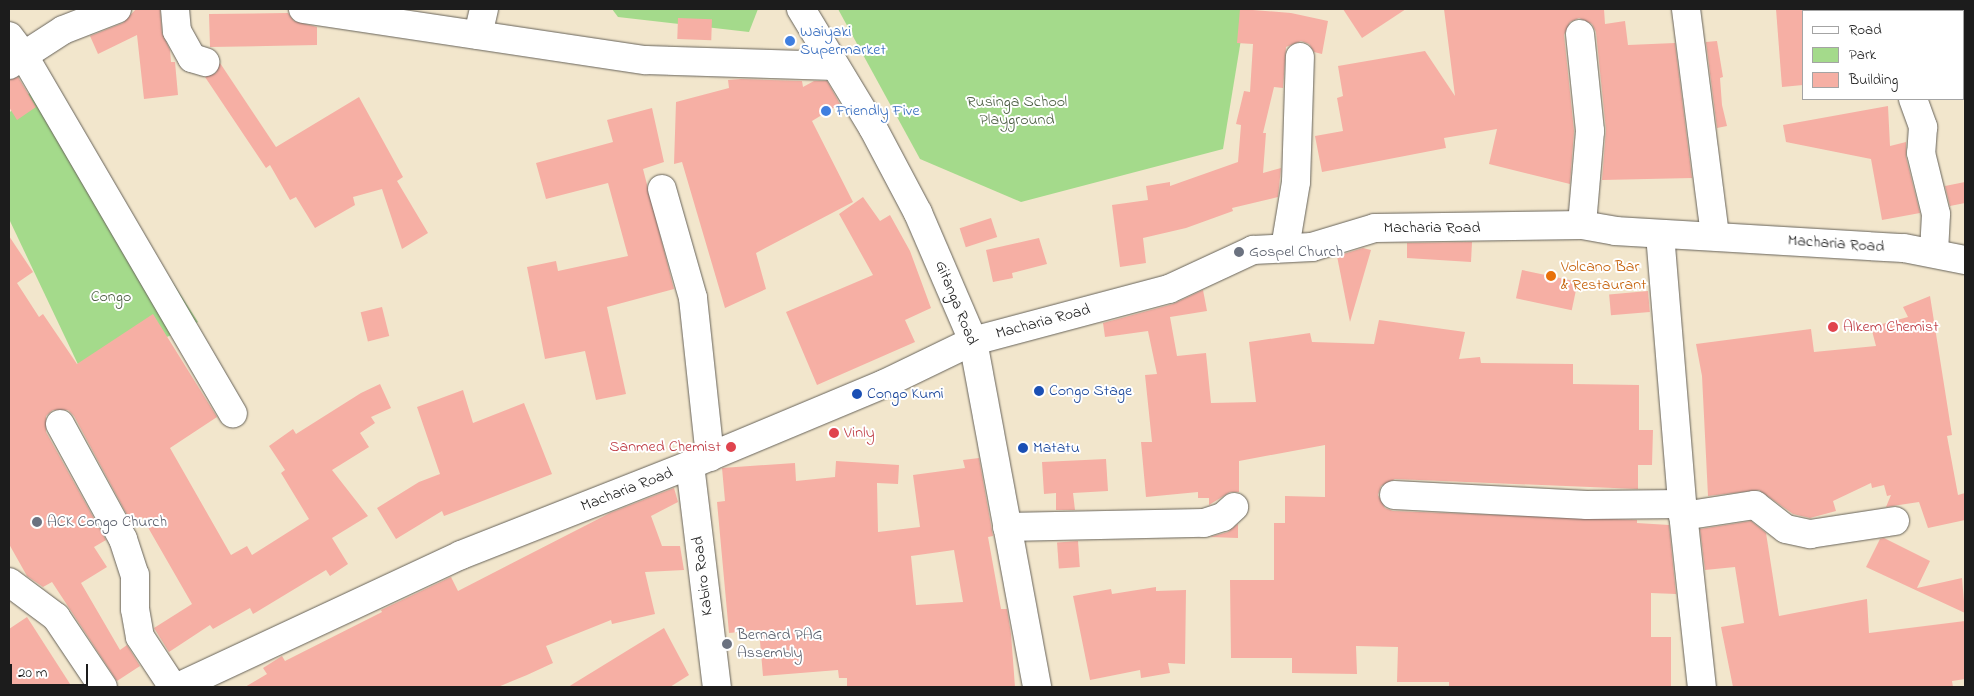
<!DOCTYPE html>
<html>
<head>
<meta charset="utf-8">
<style>
	body { margin:0 }
	#map { position:relative; width:1974px; height:696px; overflow:hidden; background:#f2e6cc; font-family:"Indie Flower",sans-serif }
	div>[style] { position:absolute }
	[style*='--x'] { left:calc(var(--x)*1px); top:calc(var(--y)*1px); width:calc(var(--w)*1px); rotate:calc(var(--a)*1deg) }
	.green>* { inset:0; background:#a4da8b }
	.building>* { inset:0; background:#f6afa4; transform-origin:0 0 }
	.roads { filter:drop-shadow(0 0 1px #67635a) drop-shadow(0 0 1px #67635a) }
	.minor>* { height:28px; margin:-14px; padding:0 14px; transform-origin:14px; border-radius:14px; background:#fff }
	.major>* { height:28px; margin:-14px; padding:0 14px; transform-origin:14px; border-radius:14px; background:#fff }
	.dots>* { width:14px; height:14px; translate:-50% -50%; box-sizing:border-box; border:2px solid #fff; border-radius:50% }
	span { translate:-50% -50%; white-space:nowrap; text-align:center; line-height:1.15; -webkit-text-stroke:4px #fff; paint-order:stroke }
	.shop-label { font-size:16px; color:#366cbe }
	.left { translate:0 -50%; text-align:left }
	.park-label { font-size:16px; color:#4c5e43 }
	.street-label { font-size:16px; color:#1c1c1c }
	.worship-label { font-size:16px; color:#5b616d }
	.food-label { font-size:16px; color:#c56008 }
	.health-label { font-size:16px; color:#be3a42 }
	.right { translate:-100% -50%; text-align:right }
	.transit-label { font-size:16px; color:#164399 }
	.frame { position:absolute; inset:0; border:10px solid #1c1c1c; pointer-events:none }
	.legend { position:absolute; left:1802px; top:10px; width:162px; height:90px; box-sizing:border-box; background:#fff; border:1px solid #a4a4a4; margin:0; padding:6px 9px; list-style:none; font-size:15px; color:#1c1c1c }
	.legend li { display:flex; align-items:center; gap:10px; height:25px }
	.legend b { width:25px; border:1px solid #a4a4a4 }
	.scale { position:absolute; left:10px; top:664px; width:78px; height:22px; box-sizing:border-box; border:2px solid #1c1c1c; border-top:0; padding-left:6px; font-size:15px; line-height:18px; white-space:nowrap; color:#1c1c1c; -webkit-text-stroke:4px #fff; paint-order:stroke }
</style>
</head>
<body>
<div id="map">
	<div class="green">
		<i style="clip-path:polygon(612px 9px,758px 9px,749px 32px,618px 17px)"></i>
		<i style="clip-path:polygon(838px 9px,1246px 9px,1223px 149px,1021px 202px,920px 159px)"></i>
		<i style="clip-path:polygon(43px 80px,198px 322px,84px 377px,9px 219px,9px 113px)"></i>
	</div>
	<div class="building">
		<i style="clip-path:polygon(136px 9px,160px 9px,162px 33px,170px 50px,171px 62px,175px 62px,178px 95px,144px 99px,137px 35px,98px 54px,90px 36px,123px 23px)"></i>
		<i style="clip-path:polygon(1240px 9px,1291px 13px,1328px 21px,1322px 54px,1314px 52px,1309px 44px,1301px 41px,1286px 47px,1283px 88px,1274px 87px,1263px 133px,1266px 133px,1263px 173px,1281px 168px,1278px 197px,1232px 208px,1233px 211px,1186px 228px,1143px 238px,1146px 263px,1120px 267px,1112px 205px,1148px 200px,1146px 186px,1170px 182px,1170px 186px,1238px 162px,1241px 125px,1236px 124px,1244px 91px,1250px 92px,1253px 44px,1237px 43px)"></i>
		<i style="clip-path:polygon(1343px 9px,1406px 9px,1362px 38px)"></i>
		<i style="clip-path:polygon(1444px 9px,1604px 9px,1605px 24px,1625px 21px,1628px 45px,1675px 43px,1692px 178px,1602px 180px,1606px 130px,1596px 32px,1592px 24px,1579px 18px,1570px 22px,1564px 35px,1574px 131px,1570px 184px,1489px 164px,1497px 129px,1444px 138px,1446px 148px,1322px 172px,1315px 136px,1343px 131px,1337px 98px,1343px 96px,1338px 66px,1425px 51px,1455px 96px)"></i>
		<i style="clip-path:polygon(1776px 9px,1803px 9px,1803px 85px,1782px 87px)"></i>
		<i style="clip-path:polygon(288px 13px,294px 21px,317px 27px,317px 45px,210px 47px,209px 14px)"></i>
		<i style="left:678px;top:18px;width:34px;height:21px;rotate:2deg"></i>
		<i style="clip-path:polygon(1717px 41px,1723px 77px,1720px 78px,1722px 105px,1727px 126px,1717px 128px,1706px 42px)"></i>
		<i style="clip-path:polygon(220px 63px,276px 147px,359px 97px,403px 177px,397px 181px,428px 233px,402px 249px,382px 189px,353px 197px,355px 205px,315px 228px,296px 197px,290px 200px,270px 165px,266px 168px,205px 77px,216px 73px)"></i>
		<i style="clip-path:polygon(18px 77px,36px 107px,17px 120px,9px 107px,9px 80px)"></i>
		<i style="clip-path:polygon(741px 79px,802px 81px,803px 87px,814px 81px,827px 81px,840px 104px,812px 121px,853px 202px,756px 253px,766px 289px,725px 308px,682px 162px,674px 164px,676px 102px,729px 88px,728px 80px)"></i>
		<i style="clip-path:polygon(1888px 106px,1890px 146px,1906px 142px,1906px 157px,1920px 213px,1882px 220px,1871px 159px,1786px 142px,1783px 125px)"></i>
		<i style="clip-path:polygon(652px 108px,664px 162px,643px 169px,674px 289px,607px 307px,626px 394px,596px 400px,585px 351px,545px 359px,527px 267px,556px 261px,558px 271px,628px 256px,608px 183px,546px 199px,536px 163px,613px 142px,607px 120px)"></i>
		<i style="clip-path:polygon(1965px 182px,1965px 203px,1950px 206px,1945px 186px)"></i>
		<i style="clip-path:polygon(863px 197px,880px 221px,890px 215px,910px 251px,931px 308px,905px 320px,915px 342px,817px 385px,786px 312px,873px 275px,839px 214px)"></i>
		<i style="left:991px;top:218px;width:20px;height:33px;rotate:72deg"></i>
		<i style="clip-path:polygon(9px 236px,33px 272px,17px 283px,39px 317px,43px 314px,77px 364px,153px 314px,217px 417px,170px 448px,231px 555px,247px 546px,252px 555px,309px 519px,281px 473px,285px 470px,269px 446px,293px 429px,296px 434px,361px 393px,380px 384px,391px 408px,371px 417px,375px 423px,360px 433px,369px 447px,332px 470px,368px 516px,332px 538px,348px 564px,330px 576px,326px 570px,253px 614px,250px 608px,213px 629px,210px 625px,169px 652px,154px 628px,192px 604px,142px 517px,132px 524px,74px 416px,68px 410px,53px 410px,46px 416px,46px 432px,106px 540px,94px 547px,107px 567px,81px 583px,120px 650px,127px 645px,140px 666px,117px 681px,52px 582px,43px 587px,27px 576px,9px 544px)"></i>
		<i style="clip-path:polygon(1039px 238px,1047px 264px,1012px 273px,1013px 278px,993px 282px,986px 250px)"></i>
		<i style="clip-path:polygon(1472px 242px,1471px 262px,1407px 258px,1407px 243px)"></i>
		<i style="clip-path:polygon(1363px 248px,1371px 250px,1350px 322px,1337px 256px)"></i>
		<i style="left:1522px;top:270px;width:57px;height:29px;rotate:12deg"></i>
		<i style="clip-path:polygon(1203px 290px,1207px 311px,1170px 317px,1177px 356px,1206px 353px,1211px 403px,1256px 402px,1249px 342px,1310px 333px,1312px 342px,1374px 344px,1379px 320px,1465px 332px,1459px 359px,1480px 357px,1481px 363px,1573px 364px,1573px 384px,1639px 385px,1639px 430px,1653px 430px,1652px 465px,1638px 465px,1638px 489px,1395px 479px,1381px 486px,1378px 495px,1385px 508px,1393px 511px,1637px 520px,1637px 523px,1669px 525px,1676px 594px,1651px 593px,1651px 637px,1671px 637px,1671px 687px,1449px 687px,1449px 682px,1397px 682px,1398px 647px,1356px 646px,1357px 674px,1292px 673px,1292px 658px,1231px 658px,1230px 580px,1274px 580px,1274px 523px,1285px 523px,1285px 496px,1325px 497px,1325px 445px,1239px 461px,1239px 492px,1230px 492px,1209px 505px,1209px 498px,1198px 498px,1198px 492px,1146px 497px,1141px 442px,1152px 442px,1145px 375px,1157px 374px,1148px 331px,1105px 337px,1103px 323px,1173px 304px)"></i>
		<i style="left:1648px;top:291px;width:21px;height:39px;rotate:85deg"></i>
		<i style="clip-path:polygon(1930px 296px,1952px 435px,1947px 436px,1958px 495px,1965px 493px,1965px 520px,1928px 528px,1919px 502px,1886px 507px,1891px 495px,1887px 496px,1884px 485px,1872px 488px,1871px 483px,1833px 501px,1836px 511px,1810px 518px,1793px 514px,1759px 490px,1708px 496px,1702px 376px,1696px 344px,1811px 329px,1814px 352px,1876px 346px,1871px 327px,1908px 317px,1903px 307px)"></i>
		<i style="left:382px;top:307px;width:30px;height:22px;rotate:76deg"></i>
		<i style="clip-path:polygon(463px 390px,473px 423px,524px 403px,552px 474px,444px 516px,442px 511px,396px 539px,377px 508px,419px 482px,440px 474px,417px 407px)"></i>
		<i style="clip-path:polygon(evenodd,979px 458px,993px 536px,988px 537px,1001px 609px,1007px 609px,1011px 634px,1015px 687px,847px 687px,847px 678px,839px 678px,838px 670px,763px 676px,759px 630px,729px 633px,717px 502px,725px 501px,722px 468px,795px 463px,796px 481px,835px 477px,836px 461px,899px 465px,898px 484px,877px 483px,878px 532px,920px 527px,913px 475px,965px 468px,963px 460px,979px 458px,954px 550px,963px 602px,916px 605px,911px 556px,954px 550px)"></i>
		<i style="clip-path:polygon(1106px 459px,1108px 491px,1073px 493px,1075px 510px,1056px 510px,1056px 493px,1044px 494px,1042px 462px)"></i>
		<i style="clip-path:polygon(674px 488px,678px 502px,651px 516px,662px 546px,680px 546px,684px 570px,645px 572px,655px 614px,612px 624px,611px 620px,546px 646px,553px 663px,527px 675px,498px 687px,245px 687px,267px 674px,263px 668px,282px 656px,285px 661px,382px 612px,381px 610px,451px 577px,458px 591px,610px 513px)"></i>
		<i style="clip-path:polygon(1751px 521px,1766px 533px,1779px 616px,1867px 599px,1869px 633px,1965px 621px,1965px 679px,1952px 681px,1953px 687px,1733px 687px,1721px 627px,1744px 623px,1735px 567px,1705px 570px,1700px 529px)"></i>
		<i style="clip-path:polygon(1238px 524px,1238px 538px,1210px 537px,1228px 532px)"></i>
		<i style="clip-path:polygon(1884px 538px,1930px 561px,1917px 588px,1962px 578px,1965px 613px,1866px 567px,1880px 539px)"></i>
		<i style="left:1078px;top:541px;width:26px;height:21px;rotate:86deg"></i>
		<i style="clip-path:polygon(1156px 587px,1156px 591px,1186px 590px,1185px 664px,1168px 663px,1170px 673px,1141px 678px,1140px 670px,1090px 680px,1073px 596px,1111px 589px,1112px 594px)"></i>
		<i style="clip-path:polygon(27px 617px,72px 687px,9px 687px,9px 629px)"></i>
		<i style="clip-path:polygon(664px 628px,689px 675px,670px 687px,568px 687px)"></i>
	</div>
	<div class="roads">
		<div class="minor">
			<i style="--x:175;--y:9;--w:22;--a:85"></i>
			<i style="--x:177;--y:31;--w:31;--a:61"></i>
			<i style="--x:192;--y:58;--w:14;--a:17"></i>
			<i style="--x:303;--y:9;--w:347;--a:8.5"></i>
			<i style="--x:646;--y:60;--w:189;--a:1.8"></i>
			<i style="--x:1686;--y:9;--w:229;--a:82.7"></i>
			<i style="--x:1580;--y:34;--w:98;--a:84.1"></i>
			<i style="--x:1590;--y:131;--w:94;--a:94.9"></i>
			<i style="--x:478;--y:35;--w:27;--a:-77"></i>
			<i style="--x:9;--y:36;--w:25;--a:53"></i>
			<i style="--x:24;--y:56;--w:414;--a:59.7"></i>
			<i style="--x:9;--y:65;--w:64;--a:-32.9"></i>
			<i style="--x:63;--y:30;--w:58;--a:-21.3"></i>
			<i style="--x:1913;--y:99;--w:30;--a:70"></i>
			<i style="--x:1923;--y:127;--w:26;--a:94"></i>
			<i style="--x:1921;--y:153;--w:63;--a:76.2"></i>
			<i style="--x:1936;--y:214;--w:39;--a:93"></i>
			<i style="--x:662;--y:189;--w:113;--a:74.1"></i>
			<i style="--x:693;--y:298;--w:160;--a:83.9"></i>
			<i style="--x:1660;--y:234;--w:271;--a:85.3"></i>
			<i style="--x:1682;--y:504;--w:184;--a:83.8"></i>
			<i style="--x:1285;--y:248;--w:67;--a:-80.5"></i>
			<i style="--x:1296;--y:182;--w:125;--a:-88.2"></i>
			<i style="--x:60;--y:424;--w:131;--a:61.3"></i>
			<i style="--x:123;--y:539;--w:38;--a:72"></i>
			<i style="--x:135;--y:575;--w:34;--a:90"></i>
			<i style="--x:135;--y:609;--w:28;--a:80"></i>
			<i style="--x:140;--y:637;--w:60;--a:56.6"></i>
			<i style="--x:690;--y:465;--w:224;--a:83.1"></i>
			<i style="--x:1394;--y:495;--w:193;--a:3"></i>
			<i style="--x:1587;--y:505;--w:95;--a:-0.6"></i>
			<i style="--x:1683;--y:516;--w:73;--a:-8.7"></i>
			<i style="--x:1755;--y:505;--w:39;--a:38"></i>
			<i style="--x:1786;--y:529;--w:25;--a:12"></i>
			<i style="--x:1810;--y:534;--w:86;--a:-8.7"></i>
			<i style="--x:1007;--y:527;--w:197;--a:-1.2"></i>
			<i style="--x:1204;--y:523;--w:20;--a:-18"></i>
			<i style="--x:1223;--y:517;--w:15;--a:-42"></i>
			<i style="--x:9;--y:582;--w:59;--a:36.7"></i>
			<i style="--x:56;--y:617;--w:84;--a:56.1"></i>
			<i style="--x:178;--y:687;--w:312;--a:-25"></i>
			<i style="--x:461;--y:555;--w:246;--a:-21.5"></i>
			<i style="--x:690;--y:465;--w:210;--a:-22.7"></i>
			<i style="--x:884;--y:384;--w:99;--a:-25.8"></i>
			<i style="--x:973;--y:341;--w:203;--a:-14.9"></i>
			<i style="--x:1169;--y:289;--w:93;--a:-24.9"></i>
			<i style="--x:1253;--y:250;--w:59;--a:-2.9"></i>
			<i style="--x:1312;--y:247;--w:66;--a:-16.8"></i>
			<i style="--x:1375;--y:228;--w:207;--a:-0.8"></i>
			<i style="--x:1582;--y:225;--w:34;--a:10"></i>
			<i style="--x:1615;--y:231;--w:289;--a:3.4"></i>
			<i style="--x:1904;--y:248;--w:62;--a:11.1"></i>
		</div>
		<div class="major">
			<i style="--x:801;--y:9;--w:139;--a:58.8"></i>
			<i style="--x:873;--y:128;--w:96;--a:62.1"></i>
			<i style="--x:918;--y:213;--w:139;--a:66.7"></i>
			<i style="--x:973;--y:341;--w:352;--a:79.5"></i>
		</div>
	</div>
	<div class="dots">
		<i style="left:790px;top:41px;background:#3f7fe0"></i>
		<i style="left:826px;top:111px;background:#3f7fe0"></i>
		<i style="left:1239px;top:252px;background:#6b7280"></i>
		<i style="left:1551px;top:276px;background:#e8710a"></i>
		<i style="left:1833px;top:327px;background:#e0444e"></i>
		<i style="left:1039px;top:391px;background:#1a4fb4"></i>
		<i style="left:857px;top:394px;background:#1a4fb4"></i>
		<i style="left:834px;top:433px;background:#e0444e"></i>
		<i style="left:731px;top:447px;background:#e0444e"></i>
		<i style="left:1023px;top:448px;background:#1a4fb4"></i>
		<i style="left:37px;top:522px;background:#6b7280"></i>
		<i style="left:727px;top:644px;background:#6b7280"></i>
	</div>
	<div class="shop-label">
		<span class="left" style="left:800px;top:41px">Waiyaki<br>Supermarket</span>
		<span class="left" style="left:836px;top:111px">Friendly Five</span>
	</div>
	<div class="park-label">
		<span style="left:1017px;top:111px">Rusinga School<br>Playground</span>
		<span style="left:111px;top:297px">Congo</span>
	</div>
	<div class="street-label">
		<span style="left:1432px;top:228px">Macharia Road</span>
		<span style="left:1836px;top:244px;rotate:4deg">Macharia Road</span>
		<span style="left:956px;top:303px;rotate:68deg">Gitanga Road</span>
		<span style="left:1043px;top:322px;rotate:-15deg">Macharia Road</span>
		<span style="left:627px;top:490px;rotate:-21deg">Macharia Road</span>
		<span style="left:703px;top:576px;rotate:-97deg">Kabiro Road</span>
	</div>
	<div class="worship-label">
		<span class="left" style="left:1249px;top:252px">Gospel Church</span>
		<span class="left" style="left:47px;top:522px">ACK Congo Church</span>
		<span class="left" style="left:737px;top:644px">Bernard PAG<br>Assembly</span>
	</div>
	<div class="food-label">
		<span class="left" style="left:1561px;top:276px">Volcano Bar<br>&amp; Restaurant</span>
	</div>
	<div class="health-label">
		<span class="left" style="left:1843px;top:327px">Alkem Chemist</span>
		<span class="left" style="left:844px;top:433px">Vinly</span>
		<span class="right" style="left:721px;top:447px">Sanmed Chemist</span>
	</div>
	<div class="transit-label">
		<span class="left" style="left:1049px;top:391px">Congo Stage</span>
		<span class="left" style="left:867px;top:394px">Congo Kumi</span>
		<span class="left" style="left:1033px;top:448px">Matatu</span>
	</div>
	<div class="frame"></div>
	<ul class="legend">
	<li><b style="height:6px;background:#fff"></b>Road</li>
	<li><b style="height:14px;background:#a4da8b"></b>Park</li>
	<li><b style="height:14px;background:#f6afa4"></b>Building</li>
	</ul>
	<div class="scale">20 m</div>
</div>
</body>
</html>
